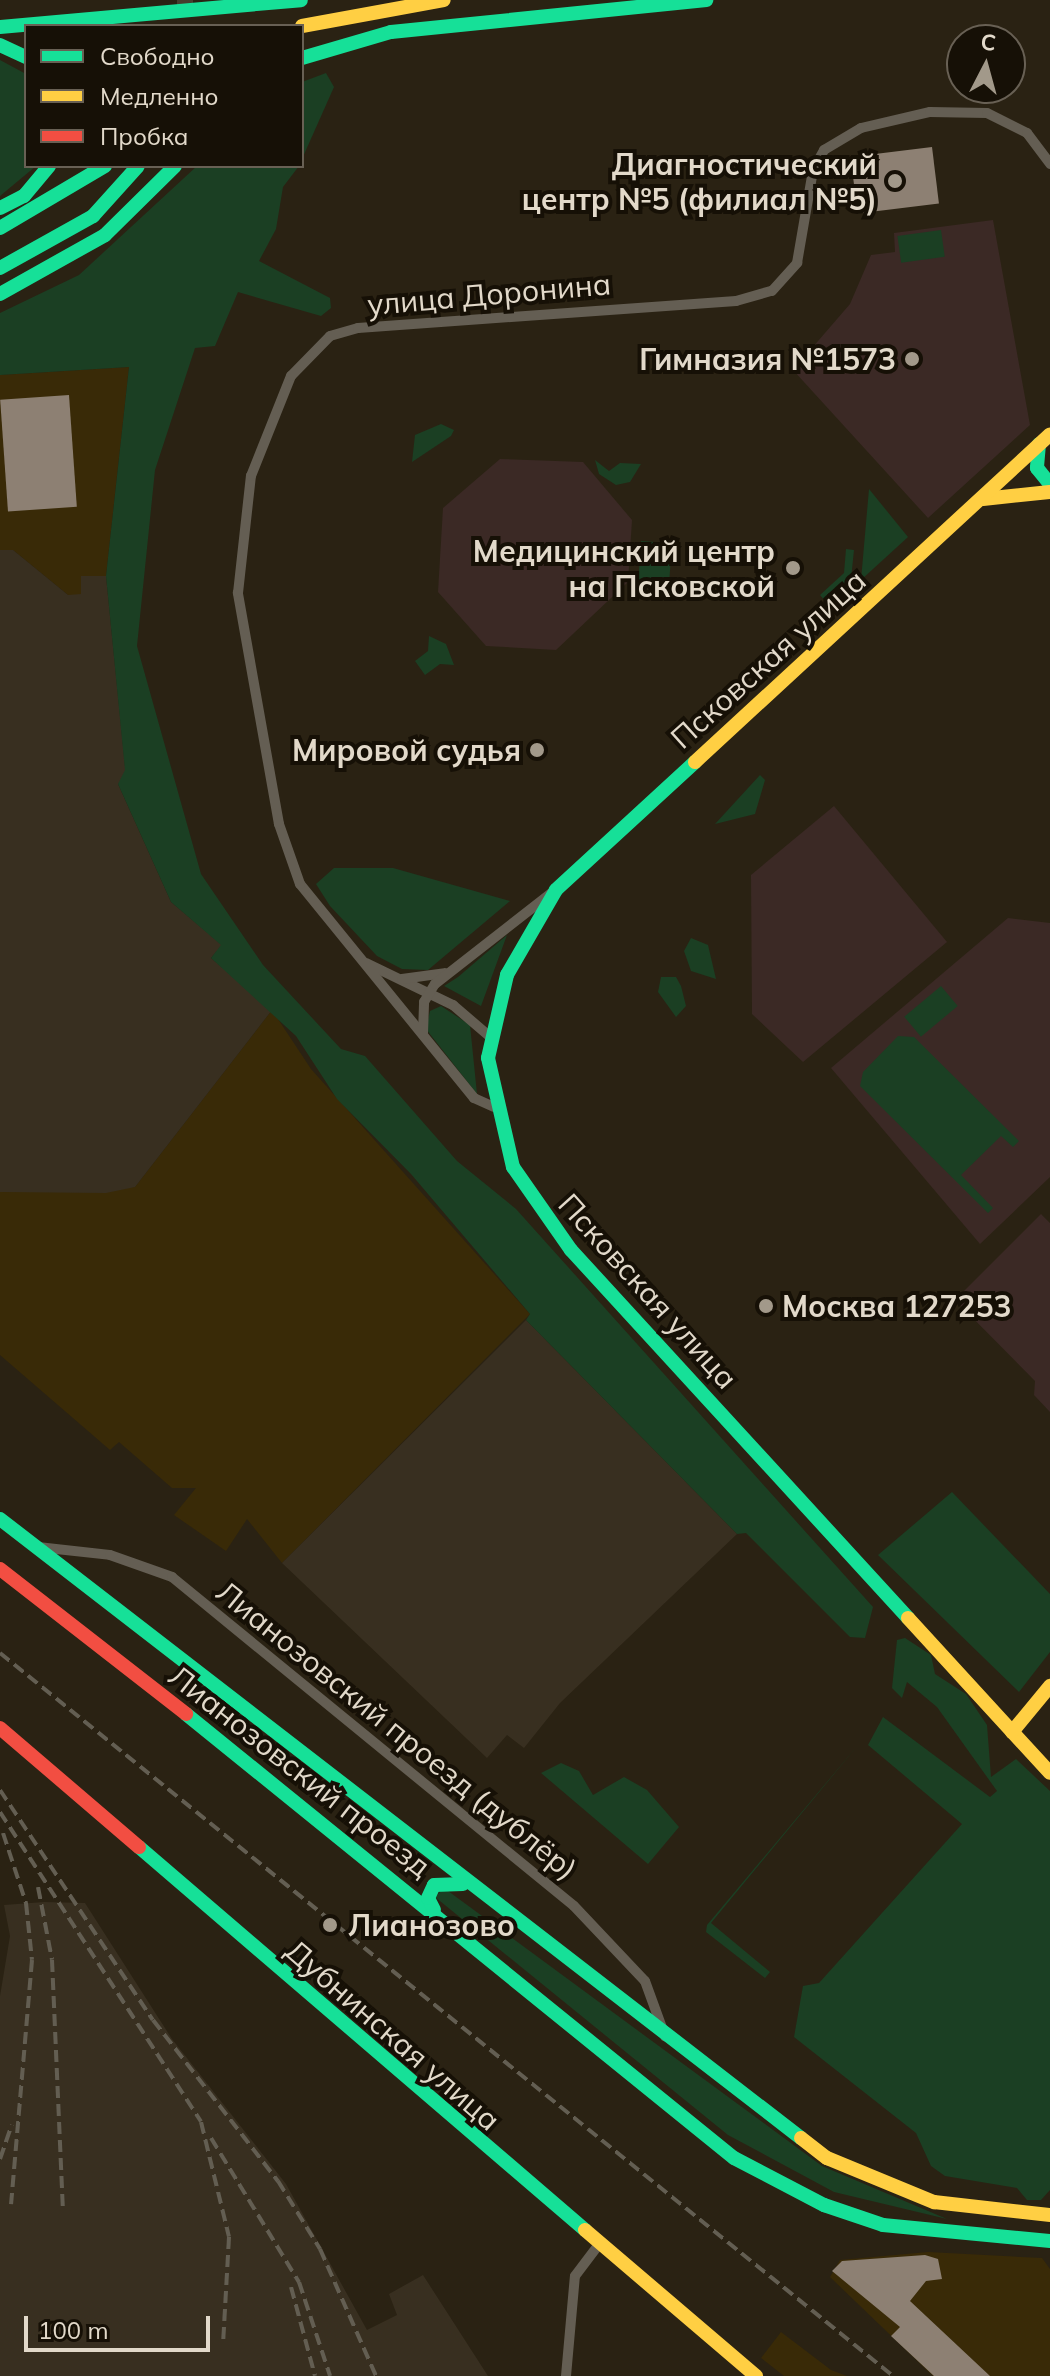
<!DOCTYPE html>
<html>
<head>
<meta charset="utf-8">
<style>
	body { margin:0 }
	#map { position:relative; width:1050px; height:2376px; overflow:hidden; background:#2a2213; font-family:Mulish,sans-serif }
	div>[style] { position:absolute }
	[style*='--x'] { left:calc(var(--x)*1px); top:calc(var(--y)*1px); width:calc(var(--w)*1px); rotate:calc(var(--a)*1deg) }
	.built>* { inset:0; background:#392a07 }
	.industrial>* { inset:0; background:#382f20 }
	.education>* { inset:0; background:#3b2925 }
	.green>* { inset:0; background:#1b3f23; transform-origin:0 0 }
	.building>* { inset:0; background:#8d8073; transform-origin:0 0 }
	.primary-tunnel>* { height:16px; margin-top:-8px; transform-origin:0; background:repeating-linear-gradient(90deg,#463d2e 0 16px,transparent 0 24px) }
	.street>* { height:10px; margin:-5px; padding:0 5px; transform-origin:5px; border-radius:5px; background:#645e53 }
	.fast>* { height:14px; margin:-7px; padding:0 7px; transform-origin:7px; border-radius:7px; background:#16e098 }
	.slow>* { height:14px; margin:-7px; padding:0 7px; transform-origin:7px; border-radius:7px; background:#ffcf43 }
	.jam>* { height:14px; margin:-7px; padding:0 7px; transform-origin:7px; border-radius:7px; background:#f24e42 }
	.rail>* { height:4px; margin-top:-2px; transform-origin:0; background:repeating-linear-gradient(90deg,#635e52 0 12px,transparent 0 18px) }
	.dots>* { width:22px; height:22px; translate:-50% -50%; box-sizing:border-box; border:4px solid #161006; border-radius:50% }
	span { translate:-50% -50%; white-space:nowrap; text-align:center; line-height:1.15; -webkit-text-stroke:8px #161006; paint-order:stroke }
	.poi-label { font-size:30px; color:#e2d9ca; font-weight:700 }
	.right { translate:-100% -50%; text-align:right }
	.left { translate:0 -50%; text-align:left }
	.street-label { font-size:30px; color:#e2d9ca }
	.legend { position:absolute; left:24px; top:24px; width:280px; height:144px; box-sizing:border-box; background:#161006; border:2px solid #686054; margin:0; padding:10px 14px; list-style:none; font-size:24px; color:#e2d9ca }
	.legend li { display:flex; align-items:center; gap:16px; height:40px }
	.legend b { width:40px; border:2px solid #686054 }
	.north { position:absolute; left:946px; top:24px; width:80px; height:80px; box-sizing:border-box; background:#161006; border:2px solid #686054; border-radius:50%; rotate:6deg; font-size:22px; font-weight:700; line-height:32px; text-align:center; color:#e2d9ca }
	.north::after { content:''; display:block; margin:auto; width:28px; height:36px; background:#a2998a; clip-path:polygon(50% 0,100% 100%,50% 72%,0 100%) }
	.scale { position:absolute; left:24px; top:2316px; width:186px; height:36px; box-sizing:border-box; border:4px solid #e2d9ca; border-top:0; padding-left:10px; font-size:24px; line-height:28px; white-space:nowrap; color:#e2d9ca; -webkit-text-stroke:6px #161006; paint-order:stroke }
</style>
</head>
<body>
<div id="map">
	<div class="built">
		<i style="clip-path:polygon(129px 367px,106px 576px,81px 576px,81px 595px,68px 595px,13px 550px,0 550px,0 375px)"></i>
		<i style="clip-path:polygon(272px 1010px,311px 1069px,530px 1314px,282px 1563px,247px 1519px,226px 1551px,174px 1515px,196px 1488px,172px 1488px,119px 1442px,110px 1450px,0 1355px,0 1192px,135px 1187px)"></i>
		<i style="clip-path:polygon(928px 2252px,1042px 2258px,1050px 2269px,1050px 2376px,933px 2376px,830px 2277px,840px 2260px)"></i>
		<i style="clip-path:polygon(781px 2332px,831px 2370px,847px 2376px,784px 2376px,761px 2358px)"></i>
	</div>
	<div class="industrial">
		<i style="clip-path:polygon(0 550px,13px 550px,68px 595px,81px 594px,81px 576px,106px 576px,126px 776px,118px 784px,171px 902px,222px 945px,211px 958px,272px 1010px,135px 1187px,106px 1193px,0 1192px)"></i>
		<i style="clip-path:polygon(526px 1320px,737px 1534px,560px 1703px,524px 1748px,507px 1735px,487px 1758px,282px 1563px)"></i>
		<i style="clip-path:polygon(44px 1902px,85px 1903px,172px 2039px,286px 2184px,367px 2330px,397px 2315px,389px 2294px,423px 2275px,488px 2376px,0 2376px,0 1996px,10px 1936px,4px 1905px)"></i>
	</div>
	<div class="education">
		<i style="clip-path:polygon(993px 220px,1030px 425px,928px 518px,793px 370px,850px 304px,871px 255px,895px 252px,894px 233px)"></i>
		<i style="clip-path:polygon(500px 459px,583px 462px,632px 520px,628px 582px,556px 650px,486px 646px,438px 592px,443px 508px)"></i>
		<i style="clip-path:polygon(834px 806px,947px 942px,803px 1062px,752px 1014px,751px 875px)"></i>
		<i style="clip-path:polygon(1008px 918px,1050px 923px,1050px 1177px,980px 1244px,831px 1068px)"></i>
		<i style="clip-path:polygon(1041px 1214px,1050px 1223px,1050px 1412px,1034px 1395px,1035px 1381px,955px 1300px)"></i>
	</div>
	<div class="green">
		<i style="clip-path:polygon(0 60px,26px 74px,26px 166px,36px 166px,0 196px)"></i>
		<i style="clip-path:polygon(326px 73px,334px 87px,302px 159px,302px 82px)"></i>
		<i style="clip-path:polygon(197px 166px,299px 166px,283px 187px,276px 229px,259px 261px,330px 298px,331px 308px,321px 316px,238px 292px,215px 346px,195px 348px,155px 470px,137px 646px,201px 874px,263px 965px,341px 1049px,365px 1056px,457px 1161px,516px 1209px,873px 1607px,865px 1638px,850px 1637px,746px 1533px,737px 1534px,526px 1320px,530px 1314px,411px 1174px,337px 1099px,296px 1036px,211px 958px,221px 945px,171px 902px,118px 784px,125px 770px,106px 576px,129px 367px,0 375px,0 313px,79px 275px)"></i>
		<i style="left:941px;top:230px;width:27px;height:44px;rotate:82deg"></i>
		<i style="clip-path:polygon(441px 424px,454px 430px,451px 436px,412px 462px,415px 435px)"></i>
		<i style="clip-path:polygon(595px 460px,609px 471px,620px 463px,641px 464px,630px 482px,616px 485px,599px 474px)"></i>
		<i style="clip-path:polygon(869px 489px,908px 537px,861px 580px)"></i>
		<i style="left:641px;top:541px;width:31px;height:45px;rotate:4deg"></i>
		<i style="clip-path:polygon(846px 549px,854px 550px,850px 589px,830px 607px,820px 595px,844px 573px)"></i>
		<i style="clip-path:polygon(429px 636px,446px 644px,454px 665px,440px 664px,425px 675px,415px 661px,428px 651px)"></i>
		<i style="clip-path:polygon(760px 775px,765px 780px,755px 814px,715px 824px)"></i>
		<i style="clip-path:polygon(334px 868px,393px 868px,510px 901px,428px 970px,402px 969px,377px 956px,330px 906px,316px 884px)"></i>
		<i style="clip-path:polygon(507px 935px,481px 1006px,444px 986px,458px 977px)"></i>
		<i style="clip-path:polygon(691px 938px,708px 945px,716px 979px,691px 971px,684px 951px)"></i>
		<i style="clip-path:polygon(661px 977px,676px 977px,681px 986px,686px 1006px,676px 1017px,658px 992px)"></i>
		<i style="left:941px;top:986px;width:26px;height:48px;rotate:50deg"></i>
		<i style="clip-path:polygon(441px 1006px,470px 1025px,477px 1094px,426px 1029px,430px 1011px)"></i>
		<i style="clip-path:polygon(898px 1036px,914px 1037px,1019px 1141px,1013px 1147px,1001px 1136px,961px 1175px,993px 1208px,988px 1213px,860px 1086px,863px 1072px)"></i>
		<i style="clip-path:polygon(952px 1492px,1050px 1594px,1050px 1652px,1019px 1692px,878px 1555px)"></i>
		<i style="clip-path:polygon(905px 1638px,931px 1655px,935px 1674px,966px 1694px,987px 1725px,991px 1777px,1016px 1759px,1050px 1791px,1050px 2190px,1041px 2200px,1027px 2200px,1017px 2188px,945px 2176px,931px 2166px,916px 2133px,794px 2037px,803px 1986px,819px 1983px,962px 1824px,868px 1745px,883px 1717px,990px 1797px,997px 1791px,937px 1707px,907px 1682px,902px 1698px,892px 1688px,897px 1640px)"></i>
		<i style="clip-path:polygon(858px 1745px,711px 1923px,770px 1972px,765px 1978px,706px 1932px,707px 1925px)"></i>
		<i style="clip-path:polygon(561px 1763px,579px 1771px,593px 1795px,624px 1777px,647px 1790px,679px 1827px,648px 1864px,541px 1773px)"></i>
		<i style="clip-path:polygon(444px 1888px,822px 2166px,947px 2219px,834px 2192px,728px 2135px,435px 1897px)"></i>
	</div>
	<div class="building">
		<i style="left:932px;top:147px;width:57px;height:82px;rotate:83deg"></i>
		<i style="left:69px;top:395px;width:112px;height:69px;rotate:86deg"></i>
		<i style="clip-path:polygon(925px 2255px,938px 2259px,942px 2279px,926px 2281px,910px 2301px,990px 2376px,934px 2376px,891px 2336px,900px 2327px,832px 2271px,842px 2261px)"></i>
	</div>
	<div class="primary-tunnel">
		<i style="--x:185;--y:0;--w:26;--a:90"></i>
	</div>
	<div class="street">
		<i style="--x:366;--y:963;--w:97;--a:25.8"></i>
		<i style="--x:453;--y:1005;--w:48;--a:40.7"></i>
		<i style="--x:402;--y:979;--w:43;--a:-7.9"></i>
		<i style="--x:423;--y:1033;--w:31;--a:-88"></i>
		<i style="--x:424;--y:1002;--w:21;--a:-59"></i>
		<i style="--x:435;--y:984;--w:151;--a:-38"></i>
		<i style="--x:494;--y:1107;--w:22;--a:-156"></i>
		<i style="--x:474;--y:1098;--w:276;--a:-129.1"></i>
		<i style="--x:300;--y:884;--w:64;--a:-109.3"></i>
		<i style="--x:279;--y:824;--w:235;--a:-100.1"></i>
		<i style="--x:238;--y:593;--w:118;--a:-83.7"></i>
		<i style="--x:251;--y:476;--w:108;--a:-68.2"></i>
		<i style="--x:291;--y:376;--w:56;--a:-45.7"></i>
		<i style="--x:330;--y:336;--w:29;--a:-16"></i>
		<i style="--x:358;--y:328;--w:379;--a:-4.1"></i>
		<i style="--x:736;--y:301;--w:37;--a:-16"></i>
		<i style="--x:772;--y:291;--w:38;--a:-48"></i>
		<i style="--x:797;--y:263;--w:94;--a:-80.2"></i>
		<i style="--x:813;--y:170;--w:23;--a:-61"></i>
		<i style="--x:824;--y:150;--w:43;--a:-30.7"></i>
		<i style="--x:861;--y:128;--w:71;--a:-13.1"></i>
		<i style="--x:930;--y:112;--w:57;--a:1"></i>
		<i style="--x:987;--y:113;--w:45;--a:26.6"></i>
		<i style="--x:1027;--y:133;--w:39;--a:53"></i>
		<i style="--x:38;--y:1547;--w:72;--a:6.3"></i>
		<i style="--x:110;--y:1555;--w:66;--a:19.5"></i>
		<i style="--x:172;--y:1577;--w:519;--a:39.3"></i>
		<i style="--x:574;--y:1906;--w:103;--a:46.6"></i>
		<i style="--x:645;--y:1981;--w:59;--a:70"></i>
		<i style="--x:566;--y:2376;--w:100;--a:-84.9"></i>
		<i style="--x:575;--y:2276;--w:38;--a:-53"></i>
	</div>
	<div class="fast">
		<i style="--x:0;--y:27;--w:302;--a:-5.1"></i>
		<i style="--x:0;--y:45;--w:29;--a:25"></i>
		<i style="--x:302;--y:58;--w:93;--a:-16.3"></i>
		<i style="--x:391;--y:32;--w:317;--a:-5.8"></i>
		<i style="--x:0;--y:208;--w:27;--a:-27"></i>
		<i style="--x:24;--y:196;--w:39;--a:-50"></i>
		<i style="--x:0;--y:228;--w:122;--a:-30.6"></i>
		<i style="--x:0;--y:268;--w:107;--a:-29.2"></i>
		<i style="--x:93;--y:216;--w:67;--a:-48"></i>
		<i style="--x:0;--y:294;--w:120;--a:-29.3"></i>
		<i style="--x:105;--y:235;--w:98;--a:-44.6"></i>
		<i style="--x:1039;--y:444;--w:24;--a:95"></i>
		<i style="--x:1037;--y:468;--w:21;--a:51"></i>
		<i style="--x:695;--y:762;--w:189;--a:137.4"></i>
		<i style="--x:556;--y:890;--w:98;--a:120"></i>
		<i style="--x:507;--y:975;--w:85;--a:102.9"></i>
		<i style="--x:488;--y:1058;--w:112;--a:77.1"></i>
		<i style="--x:513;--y:1167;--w:101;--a:55.1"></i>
		<i style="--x:571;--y:1250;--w:499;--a:47.5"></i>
		<i style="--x:0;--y:1519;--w:1012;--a:37.7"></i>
		<i style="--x:186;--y:1714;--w:705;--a:39.02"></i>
		<i style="--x:734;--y:2158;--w:102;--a:27.6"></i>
		<i style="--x:824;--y:2205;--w:62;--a:18.7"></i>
		<i style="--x:883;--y:2225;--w:168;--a:5.5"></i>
		<i style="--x:139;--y:1847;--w:588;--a:40.65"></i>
		<i style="--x:434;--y:1910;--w:13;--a:-117"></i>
		<i style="--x:428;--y:1898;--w:14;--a:-65"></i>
		<i style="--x:434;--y:1885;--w:29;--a:-2"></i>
	</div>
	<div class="slow">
		<i style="--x:302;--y:26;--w:144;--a:-10.4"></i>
		<i style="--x:983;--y:499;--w:67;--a:-6"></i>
		<i style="--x:695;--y:762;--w:483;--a:-42.7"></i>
		<i style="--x:908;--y:1618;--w:210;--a:47.5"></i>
		<i style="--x:1012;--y:1732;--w:60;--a:-50.4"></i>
		<i style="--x:801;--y:2138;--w:33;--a:38"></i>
		<i style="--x:827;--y:2158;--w:116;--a:22.4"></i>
		<i style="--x:934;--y:2202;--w:117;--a:6.4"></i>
		<i style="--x:585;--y:2230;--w:225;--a:40.5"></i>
	</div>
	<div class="jam">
		<i style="--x:0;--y:1569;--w:236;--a:37.9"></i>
		<i style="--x:0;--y:1728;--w:183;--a:40.6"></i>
	</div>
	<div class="rail">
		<i style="--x:0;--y:1653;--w:1149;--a:38.99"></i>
		<i style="--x:0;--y:1790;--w:276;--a:56.4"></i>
		<i style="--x:153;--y:2020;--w:204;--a:52.2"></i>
		<i style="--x:278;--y:2181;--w:80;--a:58.3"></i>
		<i style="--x:320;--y:2249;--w:139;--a:66.2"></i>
		<i style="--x:0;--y:1812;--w:369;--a:57"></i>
		<i style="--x:201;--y:2122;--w:118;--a:76.3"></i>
		<i style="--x:229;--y:2237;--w:108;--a:93.2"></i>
		<i style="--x:3;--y:1833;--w:74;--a:71.8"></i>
		<i style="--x:26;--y:1903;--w:57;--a:84"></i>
		<i style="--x:32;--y:1960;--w:245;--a:94.9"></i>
		<i style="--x:38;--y:1887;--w:74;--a:79.1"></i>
		<i style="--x:52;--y:1960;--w:249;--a:87.5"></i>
		<i style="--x:211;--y:2138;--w:169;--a:58.6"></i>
		<i style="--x:299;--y:2282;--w:99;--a:71.7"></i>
		<i style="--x:0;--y:2159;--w:36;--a:-71"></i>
		<i style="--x:291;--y:2287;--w:92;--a:74.9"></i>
	</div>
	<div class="dots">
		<i style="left:895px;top:181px;background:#a2998a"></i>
		<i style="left:912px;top:359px;background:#a2998a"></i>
		<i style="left:793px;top:568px;background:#a2998a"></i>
		<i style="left:537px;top:750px;background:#a2998a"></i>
		<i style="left:766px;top:1306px;background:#a2998a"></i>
		<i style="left:330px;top:1925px;background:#a2998a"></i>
	</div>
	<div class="poi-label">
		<span class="right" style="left:877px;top:181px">Диагностический<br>центр №5 (филиал №5)</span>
		<span class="right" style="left:896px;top:359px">Гимназия №1573</span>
		<span class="right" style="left:775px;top:568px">Медицинский центр<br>на Псковской</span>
		<span class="right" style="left:521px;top:750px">Мировой судья</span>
		<span class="left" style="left:782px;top:1306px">Москва 127253</span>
		<span class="left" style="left:348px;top:1925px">Лианозово</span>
	</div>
	<div class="street-label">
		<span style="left:489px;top:294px;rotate:-5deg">улица Доронина</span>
		<span style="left:768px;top:659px;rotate:-42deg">Псковская улица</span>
		<span style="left:648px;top:1291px;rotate:48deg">Псковская улица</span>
		<span style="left:397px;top:1730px;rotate:39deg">Лианозовский проезд (дублёр)</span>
		<span style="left:300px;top:1771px;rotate:38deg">Лианозовский проезд</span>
		<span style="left:393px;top:2035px;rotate:41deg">Дубнинская улица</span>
	</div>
	<ul class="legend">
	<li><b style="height:10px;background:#16e098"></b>Свободно</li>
	<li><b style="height:10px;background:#ffcf43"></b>Медленно</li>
	<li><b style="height:10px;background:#f24e42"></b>Пробка</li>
	</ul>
	<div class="north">С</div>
	<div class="scale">100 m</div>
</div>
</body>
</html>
